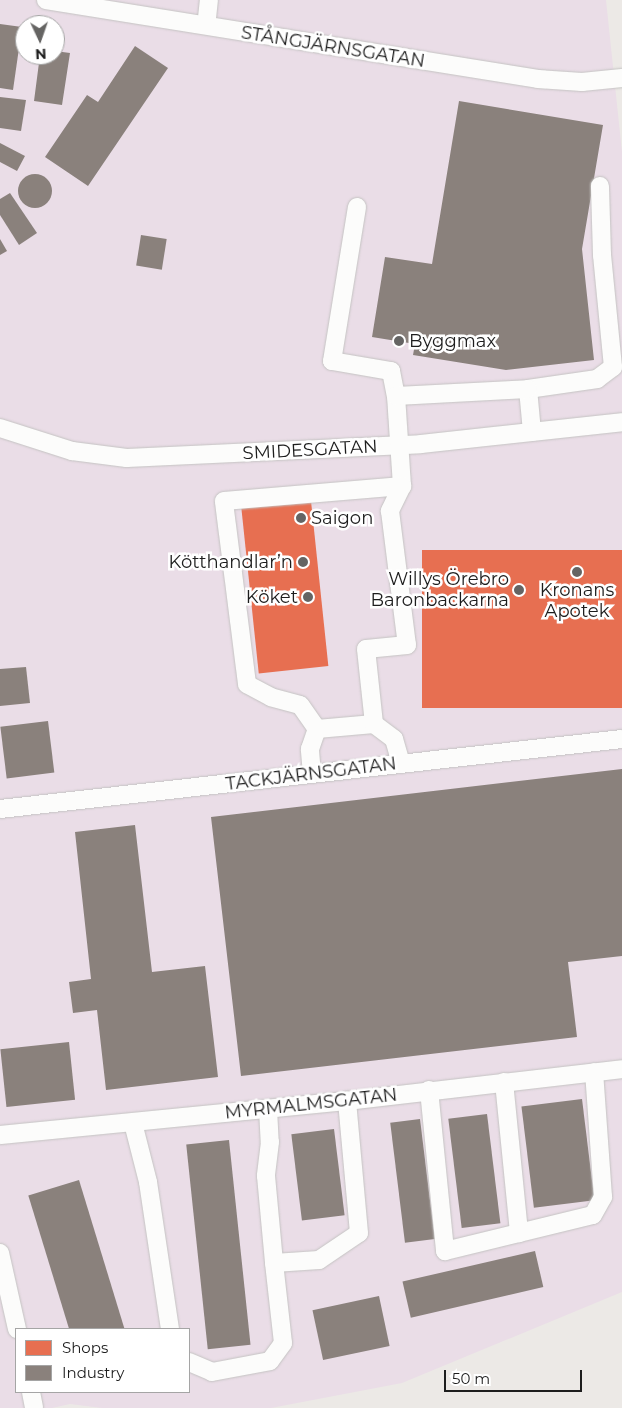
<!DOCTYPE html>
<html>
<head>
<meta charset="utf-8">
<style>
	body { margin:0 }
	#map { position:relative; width:622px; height:1408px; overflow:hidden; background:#ece9e6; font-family:Montserrat,sans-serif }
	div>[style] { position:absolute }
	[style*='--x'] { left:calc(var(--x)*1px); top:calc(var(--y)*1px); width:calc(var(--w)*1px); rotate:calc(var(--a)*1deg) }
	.industrial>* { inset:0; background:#eadde7 }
	.shops>* { inset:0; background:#e76f51; transform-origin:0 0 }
	.industry>* { inset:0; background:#8a817c; transform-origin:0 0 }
	.round { border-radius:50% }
	.roads { filter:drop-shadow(0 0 1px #c4c3c2) drop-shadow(0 0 1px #c4c3c2) }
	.minor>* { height:18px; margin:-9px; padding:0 9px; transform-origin:9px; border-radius:9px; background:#fcfcfb }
	.dots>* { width:14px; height:14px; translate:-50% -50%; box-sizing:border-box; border:2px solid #fff; border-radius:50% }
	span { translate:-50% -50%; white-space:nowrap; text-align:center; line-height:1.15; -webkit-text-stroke:5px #fff; paint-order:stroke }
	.street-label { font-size:18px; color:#1d1d1d }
	.poi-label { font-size:18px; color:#1d1d1d }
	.left { translate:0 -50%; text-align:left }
	.right { translate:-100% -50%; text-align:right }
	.legend { position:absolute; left:15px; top:1328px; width:175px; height:65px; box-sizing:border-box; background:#fff; border:1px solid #a5a5a5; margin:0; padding:6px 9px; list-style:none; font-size:15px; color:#1d1d1d }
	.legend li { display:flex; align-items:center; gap:10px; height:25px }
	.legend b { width:25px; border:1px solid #a5a5a5 }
	.north { position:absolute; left:15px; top:15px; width:50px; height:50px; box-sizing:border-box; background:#fff; border:1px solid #a5a5a5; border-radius:50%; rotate:177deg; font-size:14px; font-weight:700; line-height:20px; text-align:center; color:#1d1d1d }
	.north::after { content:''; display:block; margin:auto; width:18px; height:22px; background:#656463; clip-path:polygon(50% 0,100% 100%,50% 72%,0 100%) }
	.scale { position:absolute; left:444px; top:1370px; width:138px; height:22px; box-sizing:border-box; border:2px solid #1d1d1d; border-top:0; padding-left:6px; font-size:15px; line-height:18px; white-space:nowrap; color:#1d1d1d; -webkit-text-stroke:4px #fff; paint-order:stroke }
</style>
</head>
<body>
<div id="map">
	<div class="industrial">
		<i style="clip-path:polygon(evenodd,0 0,606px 0,622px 152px,622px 1292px,402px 1383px,271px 1408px,102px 1408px,70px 1404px,52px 1408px,0 1408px,0 0,25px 25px,55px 25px,55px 55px,25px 55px,25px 25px,0 0,16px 1329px,189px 1329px,189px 1392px,16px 1392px,16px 1329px)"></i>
	</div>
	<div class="shops">
		<i style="left:311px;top:501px;width:166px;height:70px;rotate:84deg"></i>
		<i style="left:622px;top:550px;width:158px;height:200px;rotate:90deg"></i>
	</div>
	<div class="industry">
		<i style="clip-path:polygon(0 24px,22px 27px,13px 90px,0 88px)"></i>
		<i style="clip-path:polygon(135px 46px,168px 68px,88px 186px,45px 157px,87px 95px,98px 102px)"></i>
		<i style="clip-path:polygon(55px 51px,70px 53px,62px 105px,34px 101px,40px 55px,55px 55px)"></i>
		<i style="clip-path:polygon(0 97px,26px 100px,21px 131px,0 128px)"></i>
		<i style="clip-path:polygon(459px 101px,603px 125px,582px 249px,594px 360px,506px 370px,413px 355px,415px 344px,372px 337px,385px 257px,432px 264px)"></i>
		<i style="clip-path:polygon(0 143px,25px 156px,17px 171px,0 162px)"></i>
		<i class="round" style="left:18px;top:174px;width:34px;height:34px"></i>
		<i style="clip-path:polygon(10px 193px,37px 233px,19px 245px,0 215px,0 199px)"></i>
		<i style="left:141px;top:235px;width:26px;height:31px;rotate:9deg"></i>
		<i style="clip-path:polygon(0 239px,7px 251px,0 255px)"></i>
		<i style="clip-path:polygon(26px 667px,30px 703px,0 706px,0 669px)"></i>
		<i style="left:48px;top:721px;width:52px;height:48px;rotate:83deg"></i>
		<i style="clip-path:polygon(622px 769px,622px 956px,568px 962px,577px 1037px,241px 1076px,211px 817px)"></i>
		<i style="clip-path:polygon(135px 825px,152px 972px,205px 966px,218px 1077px,106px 1090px,97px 1010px,73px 1013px,69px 982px,91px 979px,75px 832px)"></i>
		<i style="left:69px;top:1042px;width:58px;height:69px;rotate:84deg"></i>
		<i style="left:582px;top:1099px;width:102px;height:61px;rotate:83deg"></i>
		<i style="left:487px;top:1114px;width:110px;height:39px;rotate:83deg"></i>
		<i style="left:420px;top:1119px;width:121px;height:30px;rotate:83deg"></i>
		<i style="left:334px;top:1129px;width:87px;height:43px;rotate:83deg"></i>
		<i style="left:229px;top:1140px;width:206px;height:43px;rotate:84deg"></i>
		<i style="left:79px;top:1180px;width:156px;height:53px;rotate:73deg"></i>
		<i style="left:535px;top:1251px;width:37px;height:136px;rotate:77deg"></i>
		<i style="left:379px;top:1296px;width:51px;height:68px;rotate:78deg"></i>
	</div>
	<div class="roads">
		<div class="minor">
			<i style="--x:46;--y:0;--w:498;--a:9.1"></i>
			<i style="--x:538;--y:79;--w:44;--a:3.9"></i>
			<i style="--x:582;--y:82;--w:40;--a:-5.7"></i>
			<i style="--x:207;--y:18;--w:18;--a:-84"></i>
			<i style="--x:357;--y:207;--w:156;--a:99.2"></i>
			<i style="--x:332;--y:361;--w:60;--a:9.6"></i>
			<i style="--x:391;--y:371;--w:25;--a:79"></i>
			<i style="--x:0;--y:428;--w:76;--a:17.7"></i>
			<i style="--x:72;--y:451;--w:55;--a:7.3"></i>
			<i style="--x:127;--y:458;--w:294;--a:-2.7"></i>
			<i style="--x:421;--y:444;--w:202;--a:-6.2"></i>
			<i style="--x:532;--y:432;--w:43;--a:-95.3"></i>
			<i style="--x:528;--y:389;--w:70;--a:-8.2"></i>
			<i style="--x:597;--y:379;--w:20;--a:-37"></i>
			<i style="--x:613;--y:367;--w:113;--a:-95.6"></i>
			<i style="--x:602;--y:255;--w:69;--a:-91.7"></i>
			<i style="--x:402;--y:486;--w:90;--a:-93.8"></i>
			<i style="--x:396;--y:396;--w:132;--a:-3"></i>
			<i style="--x:317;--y:729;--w:57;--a:-5"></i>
			<i style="--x:312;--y:774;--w:25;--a:-95"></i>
			<i style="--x:310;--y:749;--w:21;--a:-71"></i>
			<i style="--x:317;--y:729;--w:29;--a:-125"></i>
			<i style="--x:300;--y:705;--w:30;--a:-165"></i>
			<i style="--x:271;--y:697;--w:27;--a:-152"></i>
			<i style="--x:247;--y:684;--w:184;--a:-97.2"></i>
			<i style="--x:224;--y:501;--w:179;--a:-4.8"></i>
			<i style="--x:402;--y:486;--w:28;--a:116"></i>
			<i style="--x:390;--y:511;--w:135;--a:82.8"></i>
			<i style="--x:407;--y:645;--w:41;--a:174.4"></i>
			<i style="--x:366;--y:649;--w:75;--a:83.9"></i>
			<i style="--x:374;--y:724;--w:25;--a:37"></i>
			<i style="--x:394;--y:739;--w:26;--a:74"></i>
			<i style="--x:0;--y:809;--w:626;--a:-6.42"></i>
			<i style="--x:504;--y:1082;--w:152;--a:84.3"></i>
			<i style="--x:429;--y:1090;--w:162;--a:84.3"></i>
			<i style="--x:445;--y:1251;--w:152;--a:-13.7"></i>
			<i style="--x:593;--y:1215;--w:21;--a:-61"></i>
			<i style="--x:603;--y:1197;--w:125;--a:-94.1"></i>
			<i style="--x:268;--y:1109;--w:33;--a:87"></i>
			<i style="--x:270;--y:1142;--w:34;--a:97"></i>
			<i style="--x:266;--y:1176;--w:87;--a:84.7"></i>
			<i style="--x:274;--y:1263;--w:45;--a:-3.8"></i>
			<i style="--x:319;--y:1260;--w:48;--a:-34"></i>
			<i style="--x:359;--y:1233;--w:133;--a:-95.2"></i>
			<i style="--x:133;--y:1123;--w:61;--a:75.7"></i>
			<i style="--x:148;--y:1182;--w:149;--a:81.5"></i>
			<i style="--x:0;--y:1135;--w:349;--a:-5.6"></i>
			<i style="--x:347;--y:1101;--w:277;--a:-6.6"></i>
			<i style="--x:0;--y:1253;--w:78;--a:77.4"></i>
			<i style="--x:189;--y:1362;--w:25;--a:23"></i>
			<i style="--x:212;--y:1372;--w:59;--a:-10.7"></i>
			<i style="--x:270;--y:1361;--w:22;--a:-54"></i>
			<i style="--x:283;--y:1343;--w:81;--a:-96.4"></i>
			<i style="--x:31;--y:1392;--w:16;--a:79"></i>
		</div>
	</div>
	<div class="dots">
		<i style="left:399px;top:341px;background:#656463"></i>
		<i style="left:301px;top:518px;background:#656463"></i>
		<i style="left:303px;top:562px;background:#656463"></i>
		<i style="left:577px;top:572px;background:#656463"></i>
		<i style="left:519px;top:590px;background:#656463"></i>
		<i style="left:308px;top:597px;background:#656463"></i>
	</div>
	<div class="street-label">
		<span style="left:333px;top:47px;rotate:9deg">STÅNGJÄRNSGATAN</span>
		<span style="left:310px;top:450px;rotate:-3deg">SMIDESGATAN</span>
		<span style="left:311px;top:774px;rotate:-7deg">TACKJÄRNSGATAN</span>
		<span style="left:311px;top:1104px;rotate:-6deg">MYRMALMSGATAN</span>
	</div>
	<div class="poi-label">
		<span class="left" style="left:409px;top:341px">Byggmax</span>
		<span class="left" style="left:311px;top:518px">Saigon</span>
		<span class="right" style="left:293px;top:562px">Kötthandlar’n</span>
		<span class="right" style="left:509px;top:590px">Willys Örebro<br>Baronbackarna</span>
		<span style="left:577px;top:601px">Kronans<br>Apotek</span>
		<span class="right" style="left:298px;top:597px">Köket</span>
	</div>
	<ul class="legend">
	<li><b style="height:14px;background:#e76f51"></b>Shops</li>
	<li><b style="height:14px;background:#8a817c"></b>Industry</li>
	</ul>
	<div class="north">N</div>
	<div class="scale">50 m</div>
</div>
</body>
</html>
